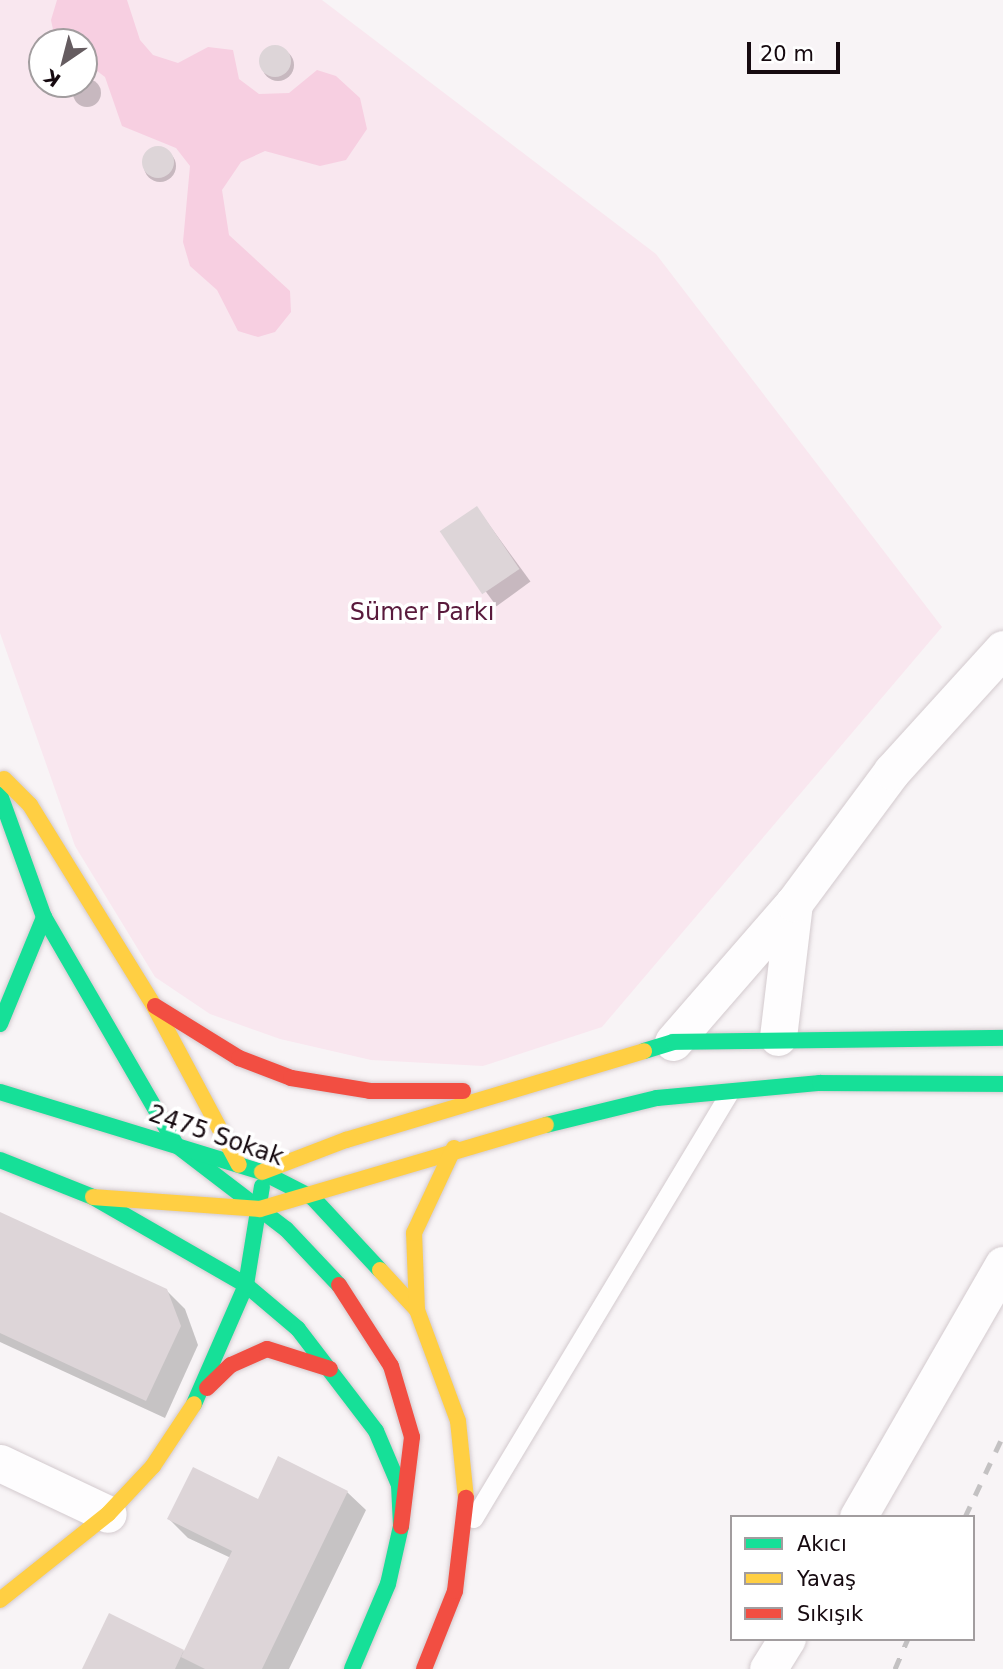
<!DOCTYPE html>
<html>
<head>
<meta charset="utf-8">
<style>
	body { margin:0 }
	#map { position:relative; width:1003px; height:1669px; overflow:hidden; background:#f8f4f6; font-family:"DejaVu Sans",sans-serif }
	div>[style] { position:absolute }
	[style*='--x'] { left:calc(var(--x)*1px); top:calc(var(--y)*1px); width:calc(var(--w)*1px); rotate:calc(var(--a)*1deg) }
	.green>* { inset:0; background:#f9e7ef }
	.water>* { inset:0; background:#f7cfe1 }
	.shadow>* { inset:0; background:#0003; transform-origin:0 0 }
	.round { border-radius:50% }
	.building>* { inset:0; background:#ddd5d8; transform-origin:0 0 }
	.roads { filter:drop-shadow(0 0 2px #d3cace) drop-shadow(0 0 2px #d3cace) }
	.lane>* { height:18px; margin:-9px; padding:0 9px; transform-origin:9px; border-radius:9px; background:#fefdfe }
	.street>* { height:37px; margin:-18.5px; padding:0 18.5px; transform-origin:18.5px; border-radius:18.5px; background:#fefdfe }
	.fast>* { height:16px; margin:-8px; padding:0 8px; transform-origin:8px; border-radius:8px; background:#16e098 }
	.slow>* { height:16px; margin:-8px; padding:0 8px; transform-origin:8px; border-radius:8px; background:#ffcf43 }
	.jam>* { height:16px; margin:-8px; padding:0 8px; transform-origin:8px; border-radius:8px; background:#f24e42 }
	.rail>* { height:5px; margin-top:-2.5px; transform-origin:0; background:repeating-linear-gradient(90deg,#c3c1c2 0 12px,transparent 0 24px) }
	span { translate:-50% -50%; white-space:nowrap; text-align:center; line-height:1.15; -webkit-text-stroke:7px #fff; paint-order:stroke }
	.park-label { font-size:24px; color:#591a3c }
	.street-label { font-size:24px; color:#160a10 }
	.legend { position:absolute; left:730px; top:1515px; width:245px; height:126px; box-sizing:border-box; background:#fff; border:2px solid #a29d9f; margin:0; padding:9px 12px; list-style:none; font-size:21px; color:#160a10 }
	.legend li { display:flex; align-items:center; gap:14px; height:35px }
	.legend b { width:35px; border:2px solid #a29d9f }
	.north { position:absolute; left:28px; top:28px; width:70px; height:70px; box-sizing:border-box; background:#fff; border:2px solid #a29d9f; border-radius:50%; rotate:215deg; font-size:19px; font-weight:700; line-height:28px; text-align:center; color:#160a10 }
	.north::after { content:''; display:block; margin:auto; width:24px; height:32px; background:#655c60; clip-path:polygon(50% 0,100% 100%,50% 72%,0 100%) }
	.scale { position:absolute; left:747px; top:42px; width:93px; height:32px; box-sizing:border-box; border:4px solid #160a10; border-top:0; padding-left:9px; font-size:21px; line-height:24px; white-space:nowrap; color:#160a10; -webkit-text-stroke:5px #fff; paint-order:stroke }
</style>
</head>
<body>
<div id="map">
	<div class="green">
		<i style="clip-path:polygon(evenodd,0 0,322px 0,656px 254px,942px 627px,602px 1027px,483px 1066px,371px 1060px,280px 1039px,210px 1014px,155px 977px,75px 846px,0 633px,0 0,42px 42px,84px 42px,84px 84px,42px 84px,42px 42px)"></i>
	</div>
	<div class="water">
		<i style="clip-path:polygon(57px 0,127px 0,140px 40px,153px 55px,178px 63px,208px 47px,233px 50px,239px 79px,259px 94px,289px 93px,317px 70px,336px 76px,360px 98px,367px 129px,346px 160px,320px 166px,265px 151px,241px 162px,222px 190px,229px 235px,290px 291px,291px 312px,275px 332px,258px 337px,238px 331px,217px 290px,190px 266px,183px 242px,190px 166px,176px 148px,122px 126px,105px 77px,84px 61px,84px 42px,55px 39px,51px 20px)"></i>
	</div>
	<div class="shadow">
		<i class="round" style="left:262px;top:49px;width:32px;height:32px"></i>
		<i class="round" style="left:73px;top:79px;width:28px;height:28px"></i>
		<i class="round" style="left:144px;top:150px;width:32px;height:32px"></i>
		<i style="left:477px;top:508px;width:91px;height:42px;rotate:54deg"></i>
		<i style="clip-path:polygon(0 1214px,166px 1290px,185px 1309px,198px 1345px,165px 1418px,0 1342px)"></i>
		<i style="clip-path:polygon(347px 1492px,366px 1510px,289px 1669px,88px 1669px,110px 1616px,185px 1652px,231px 1558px,188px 1538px,169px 1519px)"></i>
	</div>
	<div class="building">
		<i class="round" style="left:259px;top:45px;width:32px;height:32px"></i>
		<i class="round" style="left:142px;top:146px;width:32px;height:32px"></i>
		<i style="left:477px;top:506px;width:76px;height:45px;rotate:56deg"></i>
		<i style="clip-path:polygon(0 1212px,167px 1289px,181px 1326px,146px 1401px,0 1333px)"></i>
		<i style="clip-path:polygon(278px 1456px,348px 1491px,262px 1669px,205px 1669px,181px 1657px,232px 1551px,167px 1519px,193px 1467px,258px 1499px)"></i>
		<i style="clip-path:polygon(109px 1613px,184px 1650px,175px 1669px,82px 1669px)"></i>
	</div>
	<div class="roads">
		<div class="lane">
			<i style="--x:474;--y:1519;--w:497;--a:-59"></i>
		</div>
		<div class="street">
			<i style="--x:778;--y:1037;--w:135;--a:-83.2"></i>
			<i style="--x:673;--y:1042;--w:184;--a:-49"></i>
			<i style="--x:794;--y:903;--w:164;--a:-53.4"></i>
			<i style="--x:892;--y:771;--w:165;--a:-47.7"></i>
			<i style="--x:0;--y:1463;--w:119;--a:25.3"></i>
			<i style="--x:858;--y:1517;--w:291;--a:-60.1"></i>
			<i style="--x:768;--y:1669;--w:36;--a:-58"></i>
		</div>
		<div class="fast">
			<i style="--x:0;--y:795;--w:130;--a:70.2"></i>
			<i style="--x:44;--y:917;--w:263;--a:59.9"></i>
			<i style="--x:176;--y:1145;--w:138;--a:37.4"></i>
			<i style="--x:286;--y:1229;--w:77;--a:46.6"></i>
			<i style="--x:0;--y:1024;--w:116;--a:-67.6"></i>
			<i style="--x:644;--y:1051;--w:30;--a:-17"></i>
			<i style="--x:673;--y:1042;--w:330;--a:-0.7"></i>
			<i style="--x:0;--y:1092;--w:274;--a:17"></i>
			<i style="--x:262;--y:1172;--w:57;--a:27"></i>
			<i style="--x:313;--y:1198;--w:98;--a:47.1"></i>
			<i style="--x:546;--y:1125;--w:114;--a:-13.7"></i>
			<i style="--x:657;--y:1098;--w:164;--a:-5.3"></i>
			<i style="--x:820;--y:1083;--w:183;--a:0.3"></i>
			<i style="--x:0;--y:1160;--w:100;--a:21.7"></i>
			<i style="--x:93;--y:1197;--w:177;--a:29.9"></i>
			<i style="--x:246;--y:1285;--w:68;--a:40.2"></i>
			<i style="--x:298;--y:1329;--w:128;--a:52.6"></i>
			<i style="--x:376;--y:1431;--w:59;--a:66.9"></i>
			<i style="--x:399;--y:1485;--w:41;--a:87.2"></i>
			<i style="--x:401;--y:1526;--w:59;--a:102.6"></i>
			<i style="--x:388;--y:1584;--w:92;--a:113"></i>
			<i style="--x:194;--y:1404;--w:130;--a:-66.4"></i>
			<i style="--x:246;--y:1285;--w:100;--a:-80.8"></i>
		</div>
		<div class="slow">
			<i style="--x:4;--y:779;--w:37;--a:45"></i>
			<i style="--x:30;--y:805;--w:236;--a:58.3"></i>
			<i style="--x:154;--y:1006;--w:180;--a:61.9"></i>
			<i style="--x:262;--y:1172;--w:90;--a:-20.9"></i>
			<i style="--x:346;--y:1140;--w:311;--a:-16.6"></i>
			<i style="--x:93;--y:1197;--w:167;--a:4.1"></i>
			<i style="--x:260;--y:1209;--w:298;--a:-16.4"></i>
			<i style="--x:380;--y:1270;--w:54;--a:47.2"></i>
			<i style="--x:417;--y:1310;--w:118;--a:69.7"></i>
			<i style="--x:458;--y:1421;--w:77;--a:84.1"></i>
			<i style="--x:417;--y:1310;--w:77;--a:-92.2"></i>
			<i style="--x:414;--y:1233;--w:94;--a:-64.8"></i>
			<i style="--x:0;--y:1600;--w:138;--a:-38.5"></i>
			<i style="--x:108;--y:1514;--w:66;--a:-46.8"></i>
			<i style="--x:153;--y:1466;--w:74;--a:-56.5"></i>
		</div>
		<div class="jam">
			<i style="--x:155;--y:1006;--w:99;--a:31.8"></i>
			<i style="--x:239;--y:1058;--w:56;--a:21"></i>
			<i style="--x:291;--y:1078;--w:80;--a:9.3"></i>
			<i style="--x:370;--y:1091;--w:93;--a:0"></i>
			<i style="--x:339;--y:1285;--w:96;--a:57.3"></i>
			<i style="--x:391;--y:1366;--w:74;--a:73.5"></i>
			<i style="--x:412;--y:1437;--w:90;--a:97"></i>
			<i style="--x:207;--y:1388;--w:33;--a:-44"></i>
			<i style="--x:231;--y:1365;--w:39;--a:-24"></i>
			<i style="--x:267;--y:1349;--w:66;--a:17.6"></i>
			<i style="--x:424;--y:1669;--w:84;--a:-68.3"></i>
			<i style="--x:455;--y:1591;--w:94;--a:-83.3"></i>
		</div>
	</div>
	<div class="rail">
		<i style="--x:965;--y:1517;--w:89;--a:-64.9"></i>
		<i style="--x:895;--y:1669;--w:33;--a:-67"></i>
	</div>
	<div class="park-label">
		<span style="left:422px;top:613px">Sümer Parkı</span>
	</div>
	<div class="street-label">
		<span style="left:216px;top:1136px;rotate:19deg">2475 Sokak</span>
	</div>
	<ul class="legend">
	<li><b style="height:9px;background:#16e098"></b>Akıcı</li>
	<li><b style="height:9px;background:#ffcf43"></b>Yavaş</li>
	<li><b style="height:9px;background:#f24e42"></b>Sıkışık</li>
	</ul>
	<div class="north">K</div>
	<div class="scale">20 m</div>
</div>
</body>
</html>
